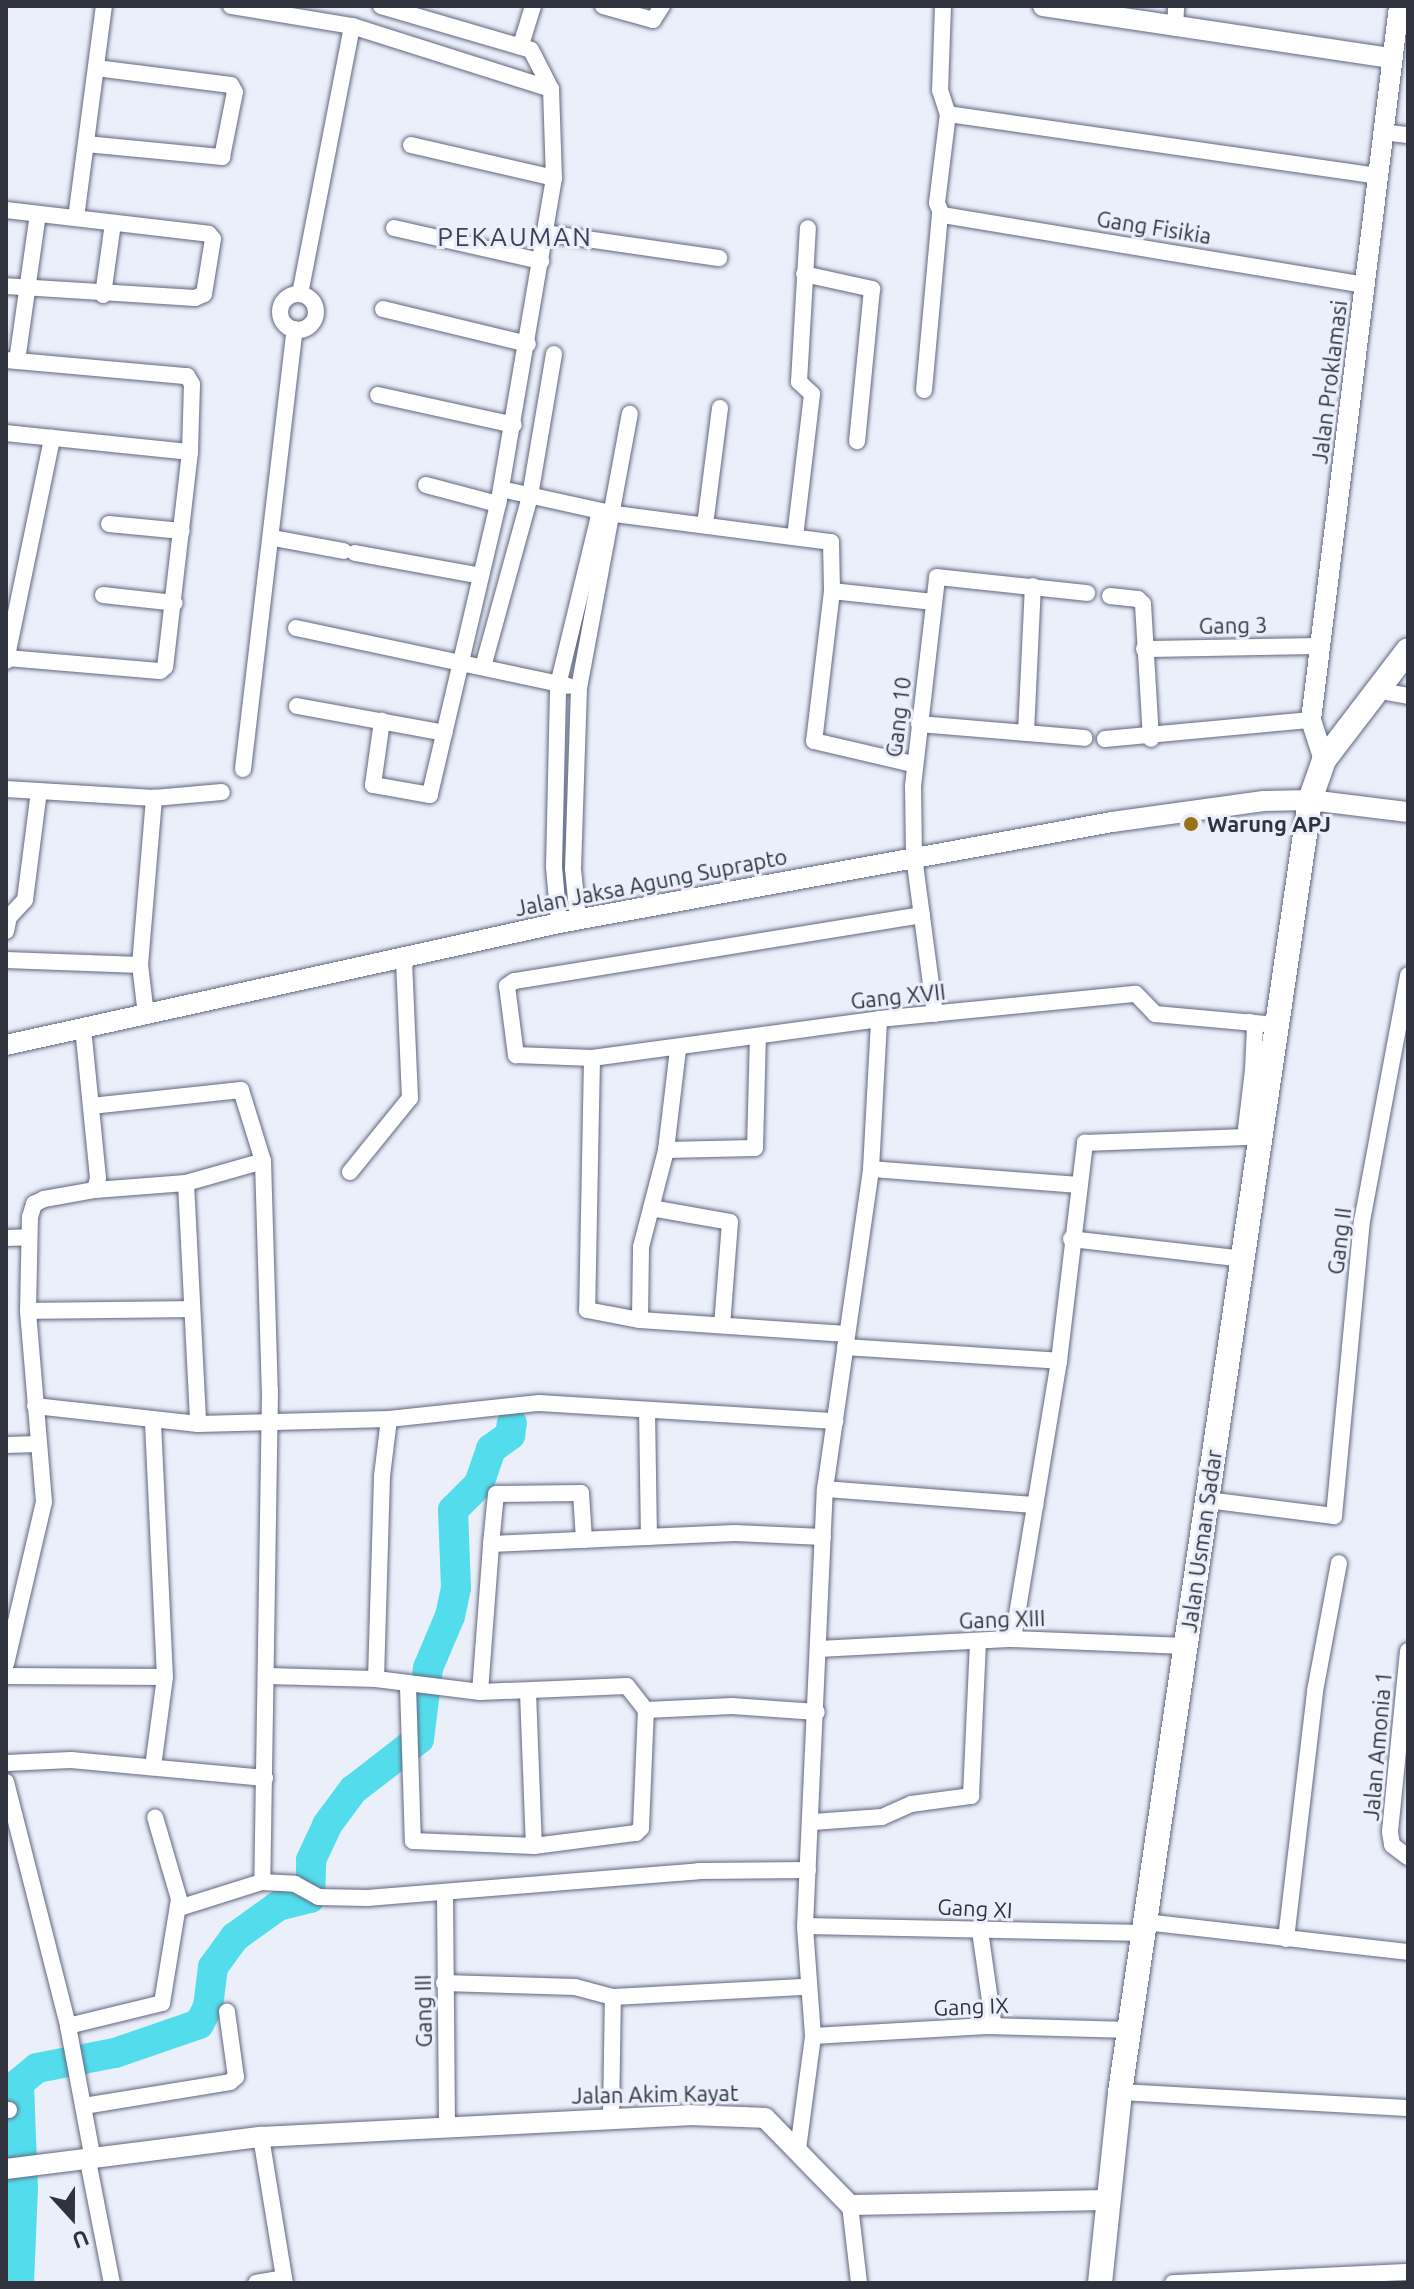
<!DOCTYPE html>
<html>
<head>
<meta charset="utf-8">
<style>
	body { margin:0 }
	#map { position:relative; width:1414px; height:2289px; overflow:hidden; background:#ebeffa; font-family:Ubuntu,sans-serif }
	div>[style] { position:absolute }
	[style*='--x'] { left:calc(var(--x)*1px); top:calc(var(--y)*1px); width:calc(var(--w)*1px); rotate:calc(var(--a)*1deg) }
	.river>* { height:30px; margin:-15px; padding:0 15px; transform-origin:15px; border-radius:15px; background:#53ddec }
	.roads { filter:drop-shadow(0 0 2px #60667f) drop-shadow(0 0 2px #60667f) }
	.minor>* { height:16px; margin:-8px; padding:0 8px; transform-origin:8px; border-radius:8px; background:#fff }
	.minor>.ring { margin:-8px; padding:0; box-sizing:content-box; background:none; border:16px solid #fff; border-radius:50% }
	.major>* { height:20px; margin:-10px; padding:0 10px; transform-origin:10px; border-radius:10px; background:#fff }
	.highway>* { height:24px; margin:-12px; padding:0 12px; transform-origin:12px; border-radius:12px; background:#fff }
	.dots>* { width:22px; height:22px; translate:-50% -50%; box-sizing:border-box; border:4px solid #ebeffa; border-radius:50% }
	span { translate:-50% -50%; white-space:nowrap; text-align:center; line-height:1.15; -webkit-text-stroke:6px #ebeffa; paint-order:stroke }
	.street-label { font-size:22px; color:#30333e }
	.poi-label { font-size:22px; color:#30333e; font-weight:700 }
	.left { translate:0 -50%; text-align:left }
	.quarter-label { font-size:26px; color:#3c4158; letter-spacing:2px }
	.frame { position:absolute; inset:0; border:8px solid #30333e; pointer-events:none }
	.north { position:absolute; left:32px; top:2177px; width:80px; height:80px; -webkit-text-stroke:6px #ebeffa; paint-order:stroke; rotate:159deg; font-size:22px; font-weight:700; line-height:32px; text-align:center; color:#30333e }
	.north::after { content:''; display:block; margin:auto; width:28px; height:36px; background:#30333e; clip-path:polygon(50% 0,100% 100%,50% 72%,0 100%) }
</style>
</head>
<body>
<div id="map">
	<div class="river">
		<i style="--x:19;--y:2283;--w:94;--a:-87.6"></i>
		<i style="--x:23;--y:2189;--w:106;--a:-92.2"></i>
		<i style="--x:19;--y:2083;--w:23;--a:-40"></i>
		<i style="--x:37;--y:2068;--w:79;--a:-10.9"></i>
		<i style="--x:115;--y:2053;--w:89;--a:-19"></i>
		<i style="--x:199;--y:2024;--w:19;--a:-62"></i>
		<i style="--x:208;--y:2007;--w:40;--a:-82.9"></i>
		<i style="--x:213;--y:1967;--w:37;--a:-54"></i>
		<i style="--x:235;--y:1937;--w:53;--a:-35.8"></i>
		<i style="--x:278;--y:1906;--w:33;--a:-14"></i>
		<i style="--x:310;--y:1898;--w:38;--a:-88"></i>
		<i style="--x:311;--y:1860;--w:38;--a:-65"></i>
		<i style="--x:327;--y:1825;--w:44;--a:-53.4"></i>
		<i style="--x:353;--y:1790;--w:83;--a:-37.7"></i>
		<i style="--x:419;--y:1739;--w:72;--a:-82.8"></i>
		<i style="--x:428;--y:1668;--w:56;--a:-67.1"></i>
		<i style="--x:450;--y:1616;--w:29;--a:-78"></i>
		<i style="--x:456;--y:1588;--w:78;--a:-92.2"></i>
		<i style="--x:453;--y:1510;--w:37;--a:-45"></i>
		<i style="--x:479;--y:1484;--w:37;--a:-71"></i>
		<i style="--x:491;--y:1449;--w:24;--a:-36"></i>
		<i style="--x:510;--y:1435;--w:12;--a:-81"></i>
	</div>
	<div class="roads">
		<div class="minor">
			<i style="--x:231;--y:6;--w:123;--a:9.4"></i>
			<i style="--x:352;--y:26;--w:209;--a:17.6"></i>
			<i style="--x:381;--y:6;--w:156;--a:16.3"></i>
			<i style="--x:531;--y:50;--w:44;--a:62.9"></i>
			<i style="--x:551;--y:89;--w:89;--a:88.1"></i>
			<i style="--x:554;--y:178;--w:331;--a:99.7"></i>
			<i style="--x:498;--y:504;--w:299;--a:103.2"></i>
			<i style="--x:430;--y:795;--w:58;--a:-170"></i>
			<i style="--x:373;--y:785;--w:65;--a:-82"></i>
			<i style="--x:603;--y:6;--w:52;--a:15.6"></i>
			<i style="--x:653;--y:20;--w:17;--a:-57"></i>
			<i style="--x:943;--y:6;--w:84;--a:92"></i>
			<i style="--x:940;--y:90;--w:25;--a:72"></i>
			<i style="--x:1175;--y:28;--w:22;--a:-87"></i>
			<i style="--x:521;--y:45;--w:41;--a:-72.9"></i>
			<i style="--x:1382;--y:132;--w:26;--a:7"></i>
			<i style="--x:86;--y:144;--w:137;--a:5.5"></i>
			<i style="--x:222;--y:157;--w:66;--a:-78.7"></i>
			<i style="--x:235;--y:92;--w:8;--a:-120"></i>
			<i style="--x:231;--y:85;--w:136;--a:-172.8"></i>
			<i style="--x:411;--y:145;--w:147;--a:13"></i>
			<i style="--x:6;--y:210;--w:204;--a:6.7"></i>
			<i style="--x:209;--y:234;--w:6;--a:51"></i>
			<i style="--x:213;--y:239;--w:56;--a:99.3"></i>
			<i style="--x:204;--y:294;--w:10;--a:156"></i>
			<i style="--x:195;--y:298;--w:189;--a:-176.4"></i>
			<i style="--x:76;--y:218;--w:214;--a:-82.5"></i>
			<i style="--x:394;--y:228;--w:151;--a:12.7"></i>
			<i style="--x:545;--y:233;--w:176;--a:8.2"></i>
			<i style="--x:804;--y:274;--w:70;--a:12.4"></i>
			<i style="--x:872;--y:289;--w:153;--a:95.6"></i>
			<i style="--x:1365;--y:285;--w:429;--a:-170.6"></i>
			<i style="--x:942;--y:215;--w:13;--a:-113"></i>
			<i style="--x:937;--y:203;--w:90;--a:-83"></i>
			<i style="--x:948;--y:114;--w:433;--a:8.2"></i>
			<i style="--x:300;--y:294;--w:273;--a:-79"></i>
			<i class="ring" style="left:280px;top:294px;width:20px;height:20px"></i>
			<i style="--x:103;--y:295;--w:73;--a:-82.1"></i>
			<i style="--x:383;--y:309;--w:149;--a:13.6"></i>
			<i style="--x:6;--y:360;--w:182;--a:5.1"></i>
			<i style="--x:187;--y:376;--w:9;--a:58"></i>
			<i style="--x:192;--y:384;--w:68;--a:91.7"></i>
			<i style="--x:190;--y:452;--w:216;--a:96.6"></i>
			<i style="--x:165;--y:667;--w:6;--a:141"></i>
			<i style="--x:160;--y:671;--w:154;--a:-175.1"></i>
			<i style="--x:17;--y:361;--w:148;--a:-81.9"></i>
			<i style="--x:924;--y:390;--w:178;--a:-84.8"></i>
			<i style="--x:378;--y:395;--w:139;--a:12.4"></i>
			<i style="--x:6;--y:433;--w:185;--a:5.9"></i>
			<i style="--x:426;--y:485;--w:74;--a:14.8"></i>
			<i style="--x:501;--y:489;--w:117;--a:12.4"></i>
			<i style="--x:615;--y:514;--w:218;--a:7.4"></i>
			<i style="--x:831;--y:542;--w:49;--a:88.8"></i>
			<i style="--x:832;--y:591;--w:151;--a:96.8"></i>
			<i style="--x:814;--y:741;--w:102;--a:13.1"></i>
			<i style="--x:109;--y:524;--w:73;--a:5.5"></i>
			<i style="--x:705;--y:525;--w:118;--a:-82.7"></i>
			<i style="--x:795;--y:537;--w:144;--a:-83.2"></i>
			<i style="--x:812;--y:394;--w:18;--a:-137"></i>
			<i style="--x:799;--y:382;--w:154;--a:-86.7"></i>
			<i style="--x:273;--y:538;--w:72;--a:10.4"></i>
			<i style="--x:355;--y:553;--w:128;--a:10.3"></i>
			<i style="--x:832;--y:591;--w:102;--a:6.2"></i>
			<i style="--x:103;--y:595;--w:72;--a:6.3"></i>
			<i style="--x:1110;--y:596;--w:28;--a:6"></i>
			<i style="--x:1138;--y:599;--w:7;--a:45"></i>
			<i style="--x:1143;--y:604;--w:135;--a:86.6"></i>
			<i style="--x:296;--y:628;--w:278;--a:12"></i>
			<i style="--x:1144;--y:649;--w:178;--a:-1"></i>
			<i style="--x:6;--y:661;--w:228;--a:-78.3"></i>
			<i style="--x:483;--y:667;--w:177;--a:-74.6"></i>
			<i style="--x:530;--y:496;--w:144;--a:-80.4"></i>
			<i style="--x:1375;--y:690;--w:34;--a:10"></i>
			<i style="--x:297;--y:706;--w:150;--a:10.3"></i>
			<i style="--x:919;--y:724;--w:166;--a:4.8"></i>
			<i style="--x:1026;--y:733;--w:147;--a:-87.3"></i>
			<i style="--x:1105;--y:739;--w:207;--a:-5.3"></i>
			<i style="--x:243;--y:769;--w:443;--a:-83.3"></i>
			<i style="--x:6;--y:789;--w:148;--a:3.5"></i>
			<i style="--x:154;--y:798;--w:68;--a:-5"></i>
			<i style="--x:922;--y:915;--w:413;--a:170.8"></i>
			<i style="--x:514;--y:981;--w:9;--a:144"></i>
			<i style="--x:507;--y:986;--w:70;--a:82.6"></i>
			<i style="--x:516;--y:1055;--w:76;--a:2.3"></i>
			<i style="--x:592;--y:1058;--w:290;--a:-7.7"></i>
			<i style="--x:879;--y:1019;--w:258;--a:-5.6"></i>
			<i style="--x:1136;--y:994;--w:28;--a:46"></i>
			<i style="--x:1155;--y:1014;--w:122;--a:5.2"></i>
			<i style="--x:578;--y:919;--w:50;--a:-95.7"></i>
			<i style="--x:573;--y:869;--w:181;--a:-88.1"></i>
			<i style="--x:579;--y:688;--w:279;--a:-79.5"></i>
			<i style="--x:559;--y:923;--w:56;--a:-95.1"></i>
			<i style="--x:554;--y:867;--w:182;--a:-88.7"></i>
			<i style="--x:558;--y:685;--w:179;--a:-76.4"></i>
			<i style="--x:6;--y:931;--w:14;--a:-78"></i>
			<i style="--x:9;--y:917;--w:23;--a:-47"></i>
			<i style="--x:25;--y:900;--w:110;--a:-82.7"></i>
			<i style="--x:6;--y:960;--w:134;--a:2.1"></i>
			<i style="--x:935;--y:1014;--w:159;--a:-97.6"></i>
			<i style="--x:914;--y:856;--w:70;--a:-90.8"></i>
			<i style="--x:913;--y:786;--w:210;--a:-83.4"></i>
			<i style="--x:937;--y:577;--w:151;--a:6.1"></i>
			<i style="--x:146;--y:1015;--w:50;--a:-96.8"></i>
			<i style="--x:140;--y:965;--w:168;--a:-85.2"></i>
			<i style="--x:592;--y:1058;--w:252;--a:91.1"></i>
			<i style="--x:587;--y:1310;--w:54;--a:10.7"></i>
			<i style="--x:640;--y:1320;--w:207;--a:3.9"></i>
			<i style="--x:91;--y:1106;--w:151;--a:-6.1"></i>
			<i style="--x:241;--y:1090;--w:74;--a:72.8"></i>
			<i style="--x:666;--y:1150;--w:89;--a:-1.3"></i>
			<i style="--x:755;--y:1148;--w:111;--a:-88.5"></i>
			<i style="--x:871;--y:1169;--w:207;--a:4.4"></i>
			<i style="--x:350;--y:1172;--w:95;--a:-51"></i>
			<i style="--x:410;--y:1098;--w:139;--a:-92.5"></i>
			<i style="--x:186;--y:1183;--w:80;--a:-15.9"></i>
			<i style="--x:263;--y:1161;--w:230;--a:88.3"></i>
			<i style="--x:270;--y:1391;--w:491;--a:90.9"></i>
			<i style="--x:262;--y:1882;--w:33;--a:3"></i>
			<i style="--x:295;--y:1884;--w:26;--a:29"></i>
			<i style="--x:318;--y:1897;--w:49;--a:1.2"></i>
			<i style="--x:367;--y:1898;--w:333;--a:-4.6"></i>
			<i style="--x:699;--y:1871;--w:109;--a:-0.5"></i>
			<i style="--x:95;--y:1190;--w:91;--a:-4.4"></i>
			<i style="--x:186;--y:1183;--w:241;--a:87.1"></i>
			<i style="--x:651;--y:1208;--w:80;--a:10"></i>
			<i style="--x:730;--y:1222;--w:103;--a:94.4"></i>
			<i style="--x:6;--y:1238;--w:23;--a:-2"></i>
			<i style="--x:1071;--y:1239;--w:173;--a:6.6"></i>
			<i style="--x:28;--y:1311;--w:162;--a:-0.7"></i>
			<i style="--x:640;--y:1320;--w:73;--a:-89.2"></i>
			<i style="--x:641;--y:1247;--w:100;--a:-75.5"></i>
			<i style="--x:666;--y:1150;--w:102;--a:-83.2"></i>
			<i style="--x:845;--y:1347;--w:214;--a:3.7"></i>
			<i style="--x:35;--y:1406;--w:164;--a:6.3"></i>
			<i style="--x:198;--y:1424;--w:191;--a:-1.5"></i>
			<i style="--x:389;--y:1419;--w:151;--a:-6.1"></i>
			<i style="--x:539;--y:1403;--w:297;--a:3.5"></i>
			<i style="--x:647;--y:1410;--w:127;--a:89.1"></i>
			<i style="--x:153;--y:1423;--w:254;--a:87.3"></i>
			<i style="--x:165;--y:1677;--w:91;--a:97.6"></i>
			<i style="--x:6;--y:1445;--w:32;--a:-2"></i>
			<i style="--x:825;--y:1489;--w:211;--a:4.4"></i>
			<i style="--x:1207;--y:1500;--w:128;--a:7.2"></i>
			<i style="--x:1334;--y:1516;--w:296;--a:-84.6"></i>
			<i style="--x:1362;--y:1221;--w:250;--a:-79.4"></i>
			<i style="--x:491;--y:1544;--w:50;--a:-84.3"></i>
			<i style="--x:496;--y:1494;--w:85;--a:-0.7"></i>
			<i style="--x:581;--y:1493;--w:47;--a:86.3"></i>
			<i style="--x:1013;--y:1639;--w:282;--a:-80.6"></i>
			<i style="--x:1059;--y:1361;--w:220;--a:-83.2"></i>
			<i style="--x:1085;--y:1143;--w:160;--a:-2.1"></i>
			<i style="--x:1245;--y:1137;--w:67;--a:-83.2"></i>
			<i style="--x:1253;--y:1070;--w:42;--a:-87.3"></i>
			<i style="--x:1255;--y:1028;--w:8;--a:-130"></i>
			<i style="--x:819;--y:1649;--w:194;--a:-3"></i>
			<i style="--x:1013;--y:1639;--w:173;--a:2.3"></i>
			<i style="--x:1408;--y:1651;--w:182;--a:95.7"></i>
			<i style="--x:1390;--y:1832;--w:13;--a:81"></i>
			<i style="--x:1392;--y:1845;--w:20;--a:37"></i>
			<i style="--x:6;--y:1664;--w:166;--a:-76.8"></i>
			<i style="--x:44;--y:1502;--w:192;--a:-94.8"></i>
			<i style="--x:28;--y:1311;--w:94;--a:-88.8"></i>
			<i style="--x:30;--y:1217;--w:14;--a:-73"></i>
			<i style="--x:34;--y:1204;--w:11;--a:-27"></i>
			<i style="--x:44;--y:1199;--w:52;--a:-10"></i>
			<i style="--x:95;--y:1190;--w:12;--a:-76"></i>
			<i style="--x:98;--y:1178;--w:152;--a:-95.7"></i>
			<i style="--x:6;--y:1676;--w:159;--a:0.4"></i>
			<i style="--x:268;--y:1676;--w:108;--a:1.6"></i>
			<i style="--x:376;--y:1679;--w:105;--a:7.1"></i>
			<i style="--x:480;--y:1692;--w:147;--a:-2.3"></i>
			<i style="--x:627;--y:1686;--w:31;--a:52"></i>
			<i style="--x:646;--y:1710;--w:86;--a:-2.7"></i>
			<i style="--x:732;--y:1706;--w:85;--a:4"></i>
			<i style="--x:376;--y:1679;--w:203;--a:-88.3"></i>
			<i style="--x:382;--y:1476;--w:57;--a:-83"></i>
			<i style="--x:408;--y:1686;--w:155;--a:88.2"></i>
			<i style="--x:413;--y:1841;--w:121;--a:2.4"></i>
			<i style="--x:534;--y:1846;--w:103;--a:-7.3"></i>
			<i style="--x:636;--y:1833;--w:7;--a:-45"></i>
			<i style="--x:641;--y:1828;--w:118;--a:-87.6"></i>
			<i style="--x:480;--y:1692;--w:148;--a:-85.7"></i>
			<i style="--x:491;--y:1544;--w:244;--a:-2.6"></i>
			<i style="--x:735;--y:1533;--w:88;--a:2.6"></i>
			<i style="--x:528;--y:1692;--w:154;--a:87.8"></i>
			<i style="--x:6;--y:1763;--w:65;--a:-2.6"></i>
			<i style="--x:71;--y:1760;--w:195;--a:5.3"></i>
			<i style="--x:6;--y:1782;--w:252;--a:75.7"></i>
			<i style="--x:68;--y:2026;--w:136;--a:79.4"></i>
			<i style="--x:813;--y:1822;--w:69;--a:-4.1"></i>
			<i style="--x:882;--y:1817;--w:32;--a:-24"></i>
			<i style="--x:911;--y:1804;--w:61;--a:-7.6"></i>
			<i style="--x:971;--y:1796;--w:154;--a:-87.4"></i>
			<i style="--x:445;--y:1895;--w:231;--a:89.5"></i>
			<i style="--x:179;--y:1908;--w:87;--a:-17.4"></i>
			<i style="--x:1145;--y:1922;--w:264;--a:6.5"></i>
			<i style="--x:805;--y:1926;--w:339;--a:1.2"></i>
			<i style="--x:980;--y:1931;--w:91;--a:81.8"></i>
			<i style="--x:993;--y:2021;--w:8;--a:140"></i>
			<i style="--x:1286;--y:1939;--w:250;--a:-83.3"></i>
			<i style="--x:1315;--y:1691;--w:130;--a:-79.4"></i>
			<i style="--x:444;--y:1983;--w:131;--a:1.7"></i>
			<i style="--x:575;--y:1987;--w:39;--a:15"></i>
			<i style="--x:613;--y:1997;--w:194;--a:-3"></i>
			<i style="--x:68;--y:2026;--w:97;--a:-13.7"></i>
			<i style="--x:162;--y:2003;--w:105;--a:-80.7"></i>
			<i style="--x:179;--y:1899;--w:85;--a:-106.3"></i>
			<i style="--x:813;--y:2036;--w:174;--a:-3.3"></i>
			<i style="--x:987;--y:2026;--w:143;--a:1.6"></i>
			<i style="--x:1120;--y:2092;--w:288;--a:3.2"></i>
			<i style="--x:84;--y:2106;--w:148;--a:-9.3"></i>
			<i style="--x:230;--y:2082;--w:8;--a:-40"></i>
			<i style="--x:236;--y:2077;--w:66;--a:-97.9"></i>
			<i style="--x:6;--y:2110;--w:3;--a:0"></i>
			<i style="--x:611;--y:2118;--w:121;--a:-89.1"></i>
			<i style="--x:261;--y:2137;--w:148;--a:80.7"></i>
			<i style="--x:798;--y:2149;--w:114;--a:-82.4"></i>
			<i style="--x:813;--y:2036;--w:110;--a:-94.2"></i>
			<i style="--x:805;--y:1926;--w:437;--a:-87.4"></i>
			<i style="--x:825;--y:1489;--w:323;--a:-81.8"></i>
			<i style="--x:871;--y:1169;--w:150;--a:-86.9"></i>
			<i style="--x:88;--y:2161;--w:124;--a:78.9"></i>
			<i style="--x:850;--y:2205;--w:79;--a:83.4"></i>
			<i style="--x:256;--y:2283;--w:28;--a:-10"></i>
			<i style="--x:1173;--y:2283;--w:235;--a:-2.7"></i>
		</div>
		<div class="major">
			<i style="--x:1043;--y:6;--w:352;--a:8.5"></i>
			<i style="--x:1324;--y:760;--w:42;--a:-108"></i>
			<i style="--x:1311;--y:720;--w:719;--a:-82.97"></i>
			<i style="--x:6;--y:1045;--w:566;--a:-12.44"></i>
			<i style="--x:559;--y:923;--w:562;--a:-10.35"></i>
			<i style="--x:1112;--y:822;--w:153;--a:-7.9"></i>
			<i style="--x:1264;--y:801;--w:46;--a:-1.2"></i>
			<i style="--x:1310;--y:800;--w:99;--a:7"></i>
			<i style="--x:6;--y:2169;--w:257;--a:-7.2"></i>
			<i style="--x:261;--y:2137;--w:428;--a:-2.9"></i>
			<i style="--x:688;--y:2115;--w:77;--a:2.2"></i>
			<i style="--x:765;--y:2118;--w:122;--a:45.7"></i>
			<i style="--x:850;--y:2205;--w:258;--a:-1.1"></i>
		</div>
		<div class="highway">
			<i style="--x:1100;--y:2283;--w:192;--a:-84"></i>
			<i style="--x:1120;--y:2092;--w:1306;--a:-81.63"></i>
			<i style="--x:1310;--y:800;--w:42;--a:-70.7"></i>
			<i style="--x:1324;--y:760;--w:138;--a:-52.6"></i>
		</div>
	</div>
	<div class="dots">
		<i style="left:1191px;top:824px;background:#97721b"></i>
	</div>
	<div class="street-label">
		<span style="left:1154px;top:227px;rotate:9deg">Gang Fisikia</span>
		<span style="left:1329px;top:382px;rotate:-83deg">Jalan Proklamasi</span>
		<span style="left:1233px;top:625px;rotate:-1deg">Gang 3</span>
		<span style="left:898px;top:717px;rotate:-83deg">Gang 10</span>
		<span style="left:651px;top:882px;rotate:-11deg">Jalan Jaksa Agung Suprapto</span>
		<span style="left:898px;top:996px;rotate:-6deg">Gang XVII</span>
		<span style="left:1339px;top:1241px;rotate:-83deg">Gang II</span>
		<span style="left:1201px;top:1541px;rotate:-82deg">Jalan Usman Sadar</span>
		<span style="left:1002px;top:1619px;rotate:-2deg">Gang XIII</span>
		<span style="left:1377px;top:1746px;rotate:-85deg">Jalan Amonia 1</span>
		<span style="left:975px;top:1908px;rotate:3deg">Gang XI</span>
		<span style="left:971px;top:2006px;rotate:-2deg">Gang IX</span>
		<span style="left:423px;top:2011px;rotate:-91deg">Gang III</span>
		<span style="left:655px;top:2094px;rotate:-1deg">Jalan Akim Kayat</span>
	</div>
	<div class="poi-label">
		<span class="left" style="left:1207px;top:824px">Warung APJ</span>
	</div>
	<div class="quarter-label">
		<span style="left:515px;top:237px">PEKAUMAN</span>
	</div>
	<div class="frame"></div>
	<div class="north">U</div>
</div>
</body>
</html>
